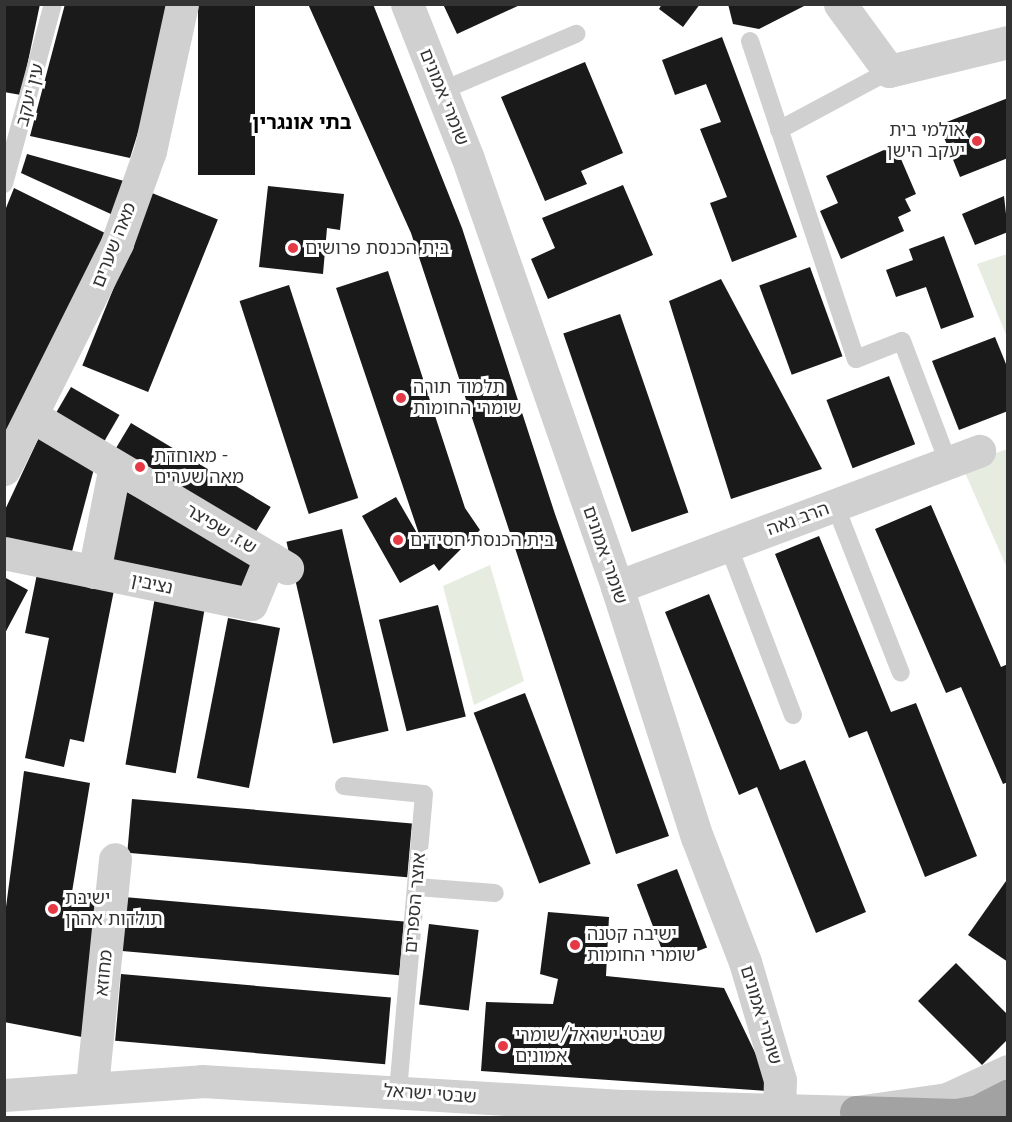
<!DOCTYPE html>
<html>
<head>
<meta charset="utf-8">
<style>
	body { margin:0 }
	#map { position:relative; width:1012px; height:1122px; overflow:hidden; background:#fff; font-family:Quicksand,"Noto Sans Hebrew",sans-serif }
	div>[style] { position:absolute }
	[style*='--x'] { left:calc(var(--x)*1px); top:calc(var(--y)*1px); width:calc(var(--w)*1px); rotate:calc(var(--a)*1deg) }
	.green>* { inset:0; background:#e6ecdf }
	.building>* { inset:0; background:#1a1a1a; transform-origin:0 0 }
	.service>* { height:18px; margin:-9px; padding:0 9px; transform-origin:9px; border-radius:9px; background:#d0d0d0 }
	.minor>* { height:33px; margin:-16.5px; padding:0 16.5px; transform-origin:16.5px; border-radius:16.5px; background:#d0d0d0 }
	.tertiary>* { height:33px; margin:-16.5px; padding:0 16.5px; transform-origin:16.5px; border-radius:16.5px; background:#d0d0d0 }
	.trunk>* { height:33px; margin:-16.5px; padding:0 16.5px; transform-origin:16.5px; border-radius:16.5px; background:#a2a2a2 }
	.dots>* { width:16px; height:16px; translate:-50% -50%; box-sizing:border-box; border:3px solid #fff; border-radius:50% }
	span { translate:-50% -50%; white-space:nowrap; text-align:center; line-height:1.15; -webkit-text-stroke:6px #fff; paint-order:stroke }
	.street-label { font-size:18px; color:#333 }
	.poi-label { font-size:18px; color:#333 }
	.right { translate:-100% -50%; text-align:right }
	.left { translate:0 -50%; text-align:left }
	.neighbourhood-label { font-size:20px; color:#000; font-weight:700 }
	.frame { position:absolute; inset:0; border:6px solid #333; pointer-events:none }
</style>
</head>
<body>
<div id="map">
	<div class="green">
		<i style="clip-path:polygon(1007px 254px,1008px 254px,1007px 337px,977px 264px)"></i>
		<i style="clip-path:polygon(1007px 449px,1007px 568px,962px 466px)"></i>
		<i style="clip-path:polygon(490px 565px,524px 681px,474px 705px,443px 586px)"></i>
	</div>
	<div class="building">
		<i style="clip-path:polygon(4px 4px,40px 4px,21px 95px,4px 92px)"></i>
		<i style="clip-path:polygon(65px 4px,171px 4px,154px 81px,130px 158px,30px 136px)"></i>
		<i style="left:198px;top:4px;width:57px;height:171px"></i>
		<i style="clip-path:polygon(308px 4px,373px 4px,462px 228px,555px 514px,669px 836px,616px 854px,411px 233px)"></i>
		<i style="clip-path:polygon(443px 4px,522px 4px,457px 34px)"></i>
		<i style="clip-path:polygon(662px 4px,700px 4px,683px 27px,659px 9px)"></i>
		<i style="clip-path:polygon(728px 4px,808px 4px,759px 29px,733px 24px)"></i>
		<i style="clip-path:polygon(722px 37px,797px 237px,732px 262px,710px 203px,727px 197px,700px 129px,721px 122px,706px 84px,675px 95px,662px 60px)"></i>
		<i style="clip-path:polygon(585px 62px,623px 153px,581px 171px,587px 184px,545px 201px,501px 97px)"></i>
		<i style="clip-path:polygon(1008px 98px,1008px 158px,960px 177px,939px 125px)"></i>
		<i style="clip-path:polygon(895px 145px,916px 194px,905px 199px,911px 211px,898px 217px,904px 231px,841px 259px,820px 211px,838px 203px,826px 176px)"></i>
		<i style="clip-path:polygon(27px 154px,124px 181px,113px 215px,21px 173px)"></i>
		<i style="clip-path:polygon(623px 185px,653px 255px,548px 299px,531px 259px,555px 248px,542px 218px)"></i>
		<i style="clip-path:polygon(268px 186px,344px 194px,340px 230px,327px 228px,323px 274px,259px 267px)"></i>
		<i style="clip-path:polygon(14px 188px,109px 235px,4px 448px,4px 213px)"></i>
		<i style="left:152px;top:193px;width:71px;height:186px;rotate:22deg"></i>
		<i style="clip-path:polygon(1004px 196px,1008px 232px,975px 245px,962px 214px)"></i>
		<i style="clip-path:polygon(944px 236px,974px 317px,941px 329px,926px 287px,896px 297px,886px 270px,913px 260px,909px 249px)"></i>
		<i style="left:810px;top:267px;width:95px;height:54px;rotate:70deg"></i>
		<i style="clip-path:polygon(388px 271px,465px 508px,480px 530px,439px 571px,434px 564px,400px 583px,362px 516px,396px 497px,421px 540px,336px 288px)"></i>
		<i style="clip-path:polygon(721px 279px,822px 469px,731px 499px,669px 301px)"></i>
		<i style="left:289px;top:285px;width:224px;height:52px;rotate:72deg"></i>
		<i style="left:620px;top:314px;width:210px;height:60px;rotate:71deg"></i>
		<i style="clip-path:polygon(995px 337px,1008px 369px,1008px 411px,959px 430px,932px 361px)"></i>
		<i style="left:889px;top:376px;width:73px;height:67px;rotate:69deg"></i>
		<i style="left:71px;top:387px;width:56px;height:33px;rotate:30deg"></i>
		<i style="left:131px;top:423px;width:163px;height:34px;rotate:31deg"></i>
		<i style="clip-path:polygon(41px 433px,95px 465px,70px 559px,4px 544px,4px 512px)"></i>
		<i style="clip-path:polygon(116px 486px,254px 562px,238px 596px,102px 562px)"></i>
		<i style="clip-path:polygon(931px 505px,1001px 667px,1008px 664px,1008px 782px,1003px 784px,961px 687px,946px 693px,875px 529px)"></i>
		<i style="left:342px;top:529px;width:207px;height:57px;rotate:77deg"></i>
		<i style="clip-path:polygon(819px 536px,891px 712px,916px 703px,977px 856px,925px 877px,867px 731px,849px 738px,775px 554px)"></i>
		<i style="clip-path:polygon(38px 569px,115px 585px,84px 742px,70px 739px,64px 767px,25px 758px,49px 638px,25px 633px)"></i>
		<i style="clip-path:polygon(4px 577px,28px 590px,4px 635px)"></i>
		<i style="clip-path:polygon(709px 594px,780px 770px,805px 760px,866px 912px,816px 933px,757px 787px,739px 795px,665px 612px)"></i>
		<i style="left:155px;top:597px;width:51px;height:170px;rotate:10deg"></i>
		<i style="left:438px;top:605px;width:115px;height:61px;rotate:76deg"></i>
		<i style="left:228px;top:618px;width:53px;height:163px;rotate:11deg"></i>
		<i style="left:525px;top:693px;width:183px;height:55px;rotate:69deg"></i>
		<i style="clip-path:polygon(24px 771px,90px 783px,72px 892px,100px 896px,82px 1037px,4px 1022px,4px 922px)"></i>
		<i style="left:132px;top:799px;width:281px;height:54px;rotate:5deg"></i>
		<i style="left:677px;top:869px;width:84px;height:43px;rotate:69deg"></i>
		<i style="clip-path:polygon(1006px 881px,1008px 882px,1008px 962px,968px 935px)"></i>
		<i style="left:124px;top:897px;width:281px;height:54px;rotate:5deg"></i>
		<i style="clip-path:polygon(548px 912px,609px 917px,606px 976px,724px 988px,762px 1067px,766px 1091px,481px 1071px,486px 1002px,553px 1004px,558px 979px,540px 974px)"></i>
		<i style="left:429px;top:924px;width:50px;height:81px;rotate:7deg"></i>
		<i style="clip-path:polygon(956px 963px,1008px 1015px,1008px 1039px,982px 1065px,918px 1001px)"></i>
		<i style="left:121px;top:974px;width:271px;height:67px;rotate:5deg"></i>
	</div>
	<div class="service">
		<i style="--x:750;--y:41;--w:335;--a:71.6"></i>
		<i style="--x:856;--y:359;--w:49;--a:-21.4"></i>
		<i style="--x:902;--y:341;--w:129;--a:69.2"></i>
		<i style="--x:441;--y:91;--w:147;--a:-22.9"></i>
		<i style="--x:779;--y:130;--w:125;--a:-28.2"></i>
		<i style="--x:4;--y:184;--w:187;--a:-74.8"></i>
		<i style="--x:835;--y:505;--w:180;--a:68.6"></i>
		<i style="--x:728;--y:545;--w:182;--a:69.1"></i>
		<i style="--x:344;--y:786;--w:80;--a:5.7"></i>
		<i style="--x:424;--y:794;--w:298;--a:95"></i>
		<i style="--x:417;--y:887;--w:78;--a:4.4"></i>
	</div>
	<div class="minor">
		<i style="--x:407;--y:4;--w:163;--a:68.5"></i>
		<i style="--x:467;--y:156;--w:456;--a:70.8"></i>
		<i style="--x:617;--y:587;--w:262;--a:72.3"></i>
		<i style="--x:697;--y:837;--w:134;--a:69"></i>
		<i style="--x:745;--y:962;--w:123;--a:73.5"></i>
		<i style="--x:780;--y:1080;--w:32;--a:92"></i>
		<i style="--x:840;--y:4;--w:83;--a:53.8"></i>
		<i style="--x:889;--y:71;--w:122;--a:-13.7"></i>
		<i style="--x:32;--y:416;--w:297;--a:30.8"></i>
		<i style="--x:4;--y:553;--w:252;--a:11.7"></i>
		<i style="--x:251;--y:604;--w:50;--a:-67.6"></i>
		<i style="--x:94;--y:572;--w:108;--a:-78.8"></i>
		<i style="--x:617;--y:587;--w:387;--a:-20.6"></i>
		<i style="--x:92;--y:1086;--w:228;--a:-84.2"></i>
	</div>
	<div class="tertiary">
		<i style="--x:4;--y:469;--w:253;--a:-63.4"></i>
		<i style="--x:117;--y:243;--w:98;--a:-70.3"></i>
		<i style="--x:150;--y:151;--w:150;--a:-77.7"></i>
		<i style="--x:4;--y:1095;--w:198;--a:-4"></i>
		<i style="--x:202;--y:1081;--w:428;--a:3.4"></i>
		<i style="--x:629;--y:1106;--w:227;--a:1.5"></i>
		<i style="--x:856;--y:1112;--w:92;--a:-8.1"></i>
		<i style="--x:947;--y:1099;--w:67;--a:-24.7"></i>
	</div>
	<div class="trunk">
		<i style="--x:856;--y:1112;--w:100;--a:1.7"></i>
		<i style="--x:956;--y:1115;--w:22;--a:-10"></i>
		<i style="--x:978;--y:1111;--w:34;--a:-27"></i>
	</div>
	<div class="dots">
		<i style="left:977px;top:141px;background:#e63946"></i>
		<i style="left:293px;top:248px;background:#e63946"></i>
		<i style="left:401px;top:398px;background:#e63946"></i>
		<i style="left:140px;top:467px;background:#e63946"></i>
		<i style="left:398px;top:540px;background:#e63946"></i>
		<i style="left:53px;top:909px;background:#e63946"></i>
		<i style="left:575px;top:945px;background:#e63946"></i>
		<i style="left:503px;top:1046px;background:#e63946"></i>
	</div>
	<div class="street-label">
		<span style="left:30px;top:95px;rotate:-75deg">עין יעקב</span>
		<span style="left:444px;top:97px;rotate:68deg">שומרי אמונים</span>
		<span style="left:114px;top:245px;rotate:-68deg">מאה שערים</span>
		<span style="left:798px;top:519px;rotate:-20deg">הרב נאה</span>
		<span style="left:221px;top:529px;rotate:31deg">ש.ז. שפיצר</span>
		<span style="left:605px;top:555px;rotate:71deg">שומרי אמונים</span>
		<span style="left:152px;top:584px;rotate:12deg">נציבין</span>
		<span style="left:415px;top:903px;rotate:-85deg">אוצר הספרים</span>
		<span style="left:104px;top:973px;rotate:-84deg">מחוזא</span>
		<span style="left:761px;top:1015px;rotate:73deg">שומרי אמונים</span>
		<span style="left:430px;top:1094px;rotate:4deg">שבטי ישראל</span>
	</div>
	<div class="poi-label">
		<span class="right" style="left:965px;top:141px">אולמי בית<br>יעקב הישן</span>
		<span class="left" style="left:305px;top:248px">בית הכנסת פרושים</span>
		<span class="left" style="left:413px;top:398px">תלמוד תורה<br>שומרי החומות</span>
		<span class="left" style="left:154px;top:467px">מאוחדת -<br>מאה שערים</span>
		<span class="left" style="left:410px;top:540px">בית הכנסת חסידים</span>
		<span class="left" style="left:65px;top:909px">ישיבת<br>תולדות אהרן</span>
		<span class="left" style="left:587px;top:945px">ישיבה קטנה<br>שומרי החומות</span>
		<span class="left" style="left:515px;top:1046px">שבטי ישראל/שומרי<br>אמונים</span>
	</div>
	<div class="neighbourhood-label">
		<span style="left:302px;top:121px">בתי אונגרין</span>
	</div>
	<div class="frame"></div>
</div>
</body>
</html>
